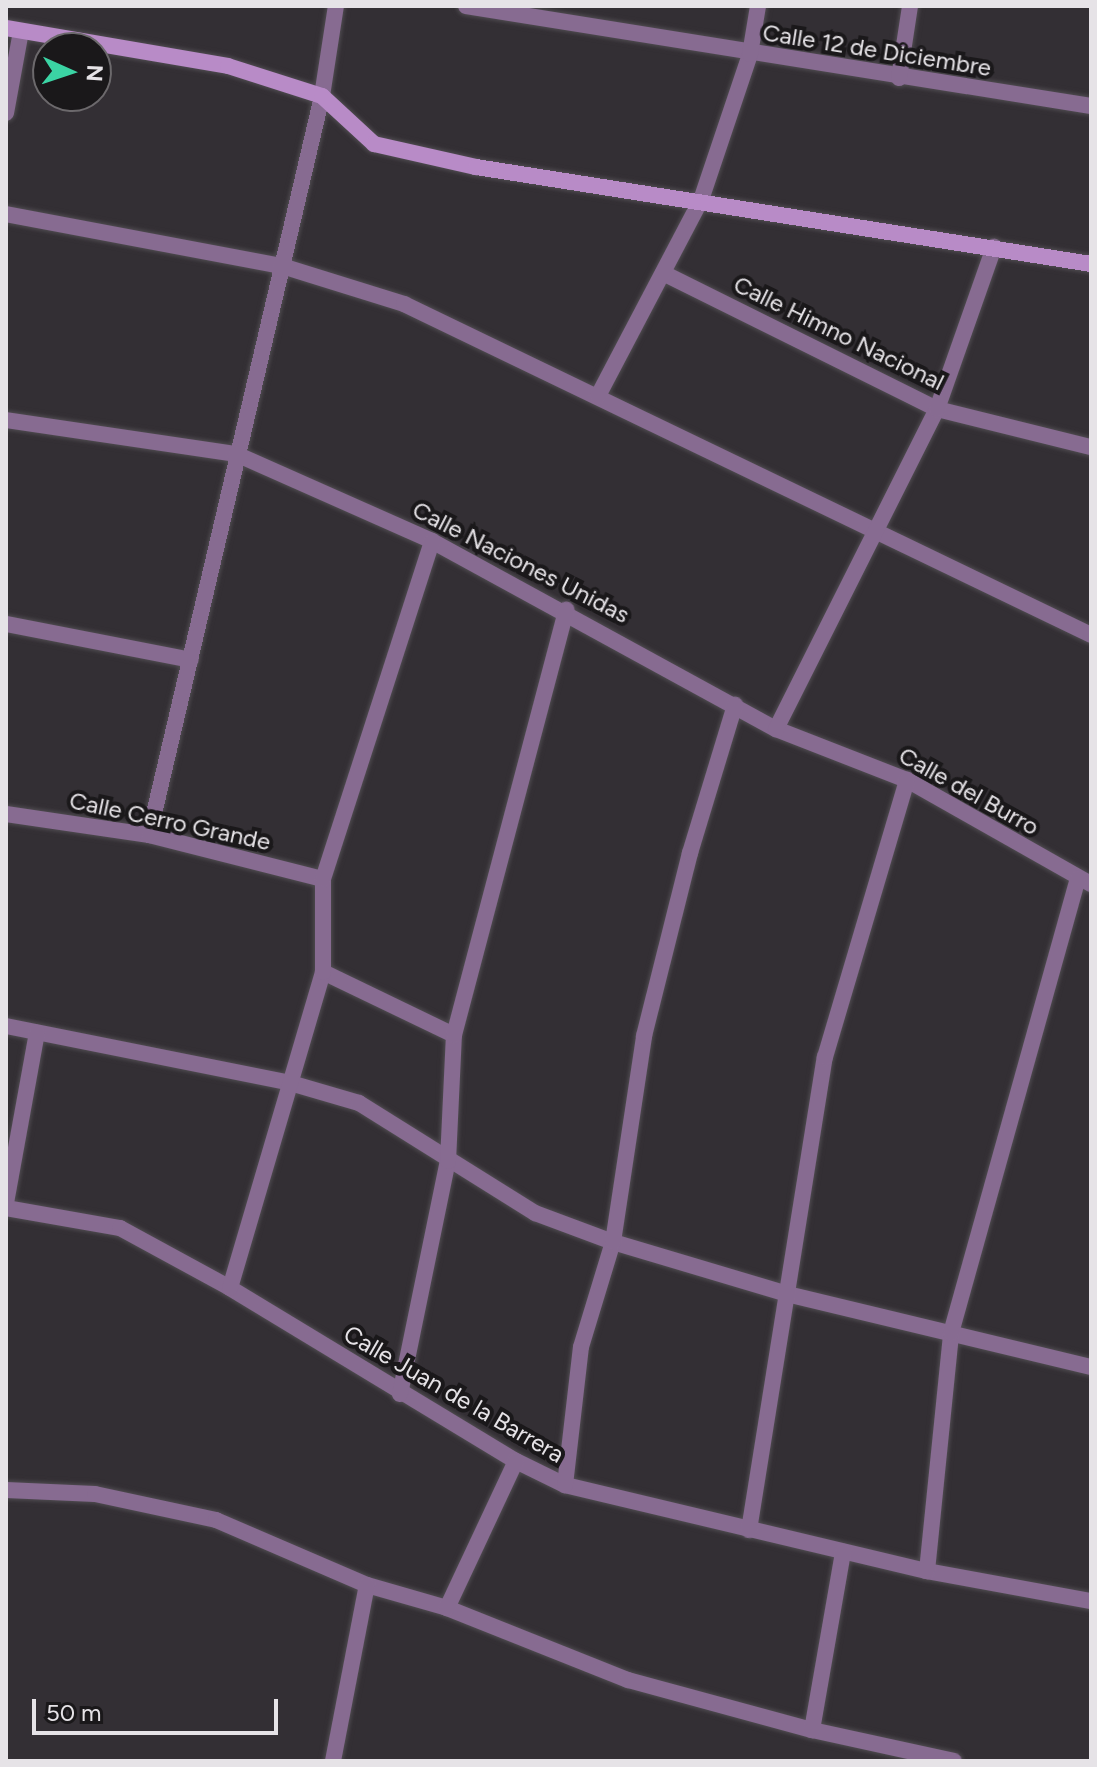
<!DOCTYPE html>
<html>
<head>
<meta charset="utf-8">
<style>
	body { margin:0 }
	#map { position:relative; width:1097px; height:1767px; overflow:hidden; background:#332f34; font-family:Figtree,sans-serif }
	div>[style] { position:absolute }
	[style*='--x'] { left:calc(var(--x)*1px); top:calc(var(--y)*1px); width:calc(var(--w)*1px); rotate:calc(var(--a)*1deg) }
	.roads { filter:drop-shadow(0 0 2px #504c51) drop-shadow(0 0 2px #504c51) }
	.street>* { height:16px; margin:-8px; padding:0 8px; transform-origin:8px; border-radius:8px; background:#876b91 }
	.secondary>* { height:16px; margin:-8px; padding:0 8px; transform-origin:8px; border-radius:8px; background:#b88bc7 }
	span { translate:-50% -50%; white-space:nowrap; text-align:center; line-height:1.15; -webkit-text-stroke:8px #1a181a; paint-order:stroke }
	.street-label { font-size:24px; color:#e6e3e7 }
	.frame { position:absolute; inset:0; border:8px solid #e6e3e7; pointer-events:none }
	.north { position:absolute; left:32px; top:32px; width:80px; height:80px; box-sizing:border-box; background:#1a181a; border:2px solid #6c696c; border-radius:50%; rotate:93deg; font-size:22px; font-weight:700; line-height:32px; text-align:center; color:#e6e3e7 }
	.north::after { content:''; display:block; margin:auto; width:28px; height:36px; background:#3bd4a4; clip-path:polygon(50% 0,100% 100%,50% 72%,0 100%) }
	.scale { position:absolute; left:32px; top:1699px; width:246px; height:36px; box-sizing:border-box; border:4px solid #e6e3e7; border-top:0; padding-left:10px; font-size:24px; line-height:28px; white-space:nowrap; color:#e6e3e7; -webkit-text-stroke:6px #1a181a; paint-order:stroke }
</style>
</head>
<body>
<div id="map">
	<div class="roads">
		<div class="street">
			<i style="--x:466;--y:6;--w:633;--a:9.09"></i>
			<i style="--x:899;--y:78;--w:73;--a:-81.3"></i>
			<i style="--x:6;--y:113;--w:83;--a:-79.6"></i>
			<i style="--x:6;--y:214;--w:281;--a:10.7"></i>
			<i style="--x:282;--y:266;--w:128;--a:17.3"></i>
			<i style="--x:404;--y:304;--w:763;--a:25.72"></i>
			<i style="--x:663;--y:273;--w:306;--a:26.4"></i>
			<i style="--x:937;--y:409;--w:159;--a:13.9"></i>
			<i style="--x:598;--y:396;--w:221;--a:-62.3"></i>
			<i style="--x:701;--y:200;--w:154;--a:-71.4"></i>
			<i style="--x:750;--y:54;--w:49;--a:-80.5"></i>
			<i style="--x:6;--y:420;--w:232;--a:8.4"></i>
			<i style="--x:236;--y:454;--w:214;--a:23.9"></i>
			<i style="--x:432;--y:541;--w:392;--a:28.7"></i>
			<i style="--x:776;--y:729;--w:141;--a:21.3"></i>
			<i style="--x:907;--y:780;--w:211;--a:29.5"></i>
			<i style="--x:6;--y:624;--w:188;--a:11"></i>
			<i style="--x:776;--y:729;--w:358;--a:-63.3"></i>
			<i style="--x:937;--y:409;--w:172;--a:-70.6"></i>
			<i style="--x:6;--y:814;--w:145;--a:8.4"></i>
			<i style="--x:149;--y:835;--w:179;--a:14.2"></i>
			<i style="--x:149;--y:835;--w:759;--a:-76.82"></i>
			<i style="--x:322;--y:96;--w:91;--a:-81.2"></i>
			<i style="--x:323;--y:972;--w:145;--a:25.7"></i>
			<i style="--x:6;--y:1026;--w:287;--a:11.3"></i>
			<i style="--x:287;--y:1082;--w:75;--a:16.3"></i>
			<i style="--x:359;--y:1103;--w:208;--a:32"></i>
			<i style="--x:535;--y:1213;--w:83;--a:20.4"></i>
			<i style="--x:613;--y:1242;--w:182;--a:16.6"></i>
			<i style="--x:787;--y:1294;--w:313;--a:13.5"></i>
			<i style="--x:6;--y:1203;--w:173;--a:-79.7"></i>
			<i style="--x:6;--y:1208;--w:116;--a:10"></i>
			<i style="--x:120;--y:1228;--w:125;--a:28.6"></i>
			<i style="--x:230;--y:1288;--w:334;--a:31.2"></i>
			<i style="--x:516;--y:1461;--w:55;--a:26.1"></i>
			<i style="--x:565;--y:1485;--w:372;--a:13.4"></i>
			<i style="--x:927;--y:1571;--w:167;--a:10.4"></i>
			<i style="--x:230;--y:1288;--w:329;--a:-73.6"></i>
			<i style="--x:323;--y:972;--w:93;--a:-90"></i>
			<i style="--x:323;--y:879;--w:355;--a:-72.1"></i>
			<i style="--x:400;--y:1394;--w:238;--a:-78.4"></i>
			<i style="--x:448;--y:1161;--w:126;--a:-87.3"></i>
			<i style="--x:454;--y:1035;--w:440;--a:-75.2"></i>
			<i style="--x:565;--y:1485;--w:139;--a:-83.4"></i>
			<i style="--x:581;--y:1347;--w:110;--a:-73.1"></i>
			<i style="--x:613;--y:1242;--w:208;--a:-81.4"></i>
			<i style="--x:644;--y:1036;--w:189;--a:-75.9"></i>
			<i style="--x:690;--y:853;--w:155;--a:-73.1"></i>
			<i style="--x:6;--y:1490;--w:89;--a:2.6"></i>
			<i style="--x:95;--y:1494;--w:124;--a:12.1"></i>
			<i style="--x:216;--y:1520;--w:164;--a:23.3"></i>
			<i style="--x:367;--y:1585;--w:83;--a:16"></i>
			<i style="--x:447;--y:1608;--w:195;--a:21.7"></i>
			<i style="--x:628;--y:1680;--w:191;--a:15.2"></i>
			<i style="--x:812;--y:1730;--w:145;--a:12.3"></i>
			<i style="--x:749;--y:1530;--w:479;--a:-80.9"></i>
			<i style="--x:825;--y:1057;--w:289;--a:-73.5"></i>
			<i style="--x:927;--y:1571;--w:239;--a:-84.2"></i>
			<i style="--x:951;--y:1333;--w:472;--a:-74.4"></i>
			<i style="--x:447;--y:1608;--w:162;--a:-64.9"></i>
			<i style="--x:812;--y:1730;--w:181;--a:-80.1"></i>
			<i style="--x:333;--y:1761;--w:179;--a:-79.1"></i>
		</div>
		<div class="secondary">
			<i style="--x:6;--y:28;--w:225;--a:9.7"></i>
			<i style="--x:228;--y:66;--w:99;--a:17.7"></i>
			<i style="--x:322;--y:96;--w:71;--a:42.7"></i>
			<i style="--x:374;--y:144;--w:105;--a:12.7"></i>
			<i style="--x:476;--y:167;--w:623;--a:8.96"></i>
		</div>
	</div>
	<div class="street-label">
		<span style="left:877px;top:50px;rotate:9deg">Calle 12 de Diciembre</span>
		<span style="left:839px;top:333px;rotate:26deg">Calle Himno Nacional</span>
		<span style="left:521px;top:562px;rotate:27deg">Calle Naciones Unidas</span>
		<span style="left:969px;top:791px;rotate:29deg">Calle del Burro</span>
		<span style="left:170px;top:821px;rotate:12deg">Calle Cerro Grande</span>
		<span style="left:454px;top:1394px;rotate:30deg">Calle Juan de la Barrera</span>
	</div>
	<div class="frame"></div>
	<div class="north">N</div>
	<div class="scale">50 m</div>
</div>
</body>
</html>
